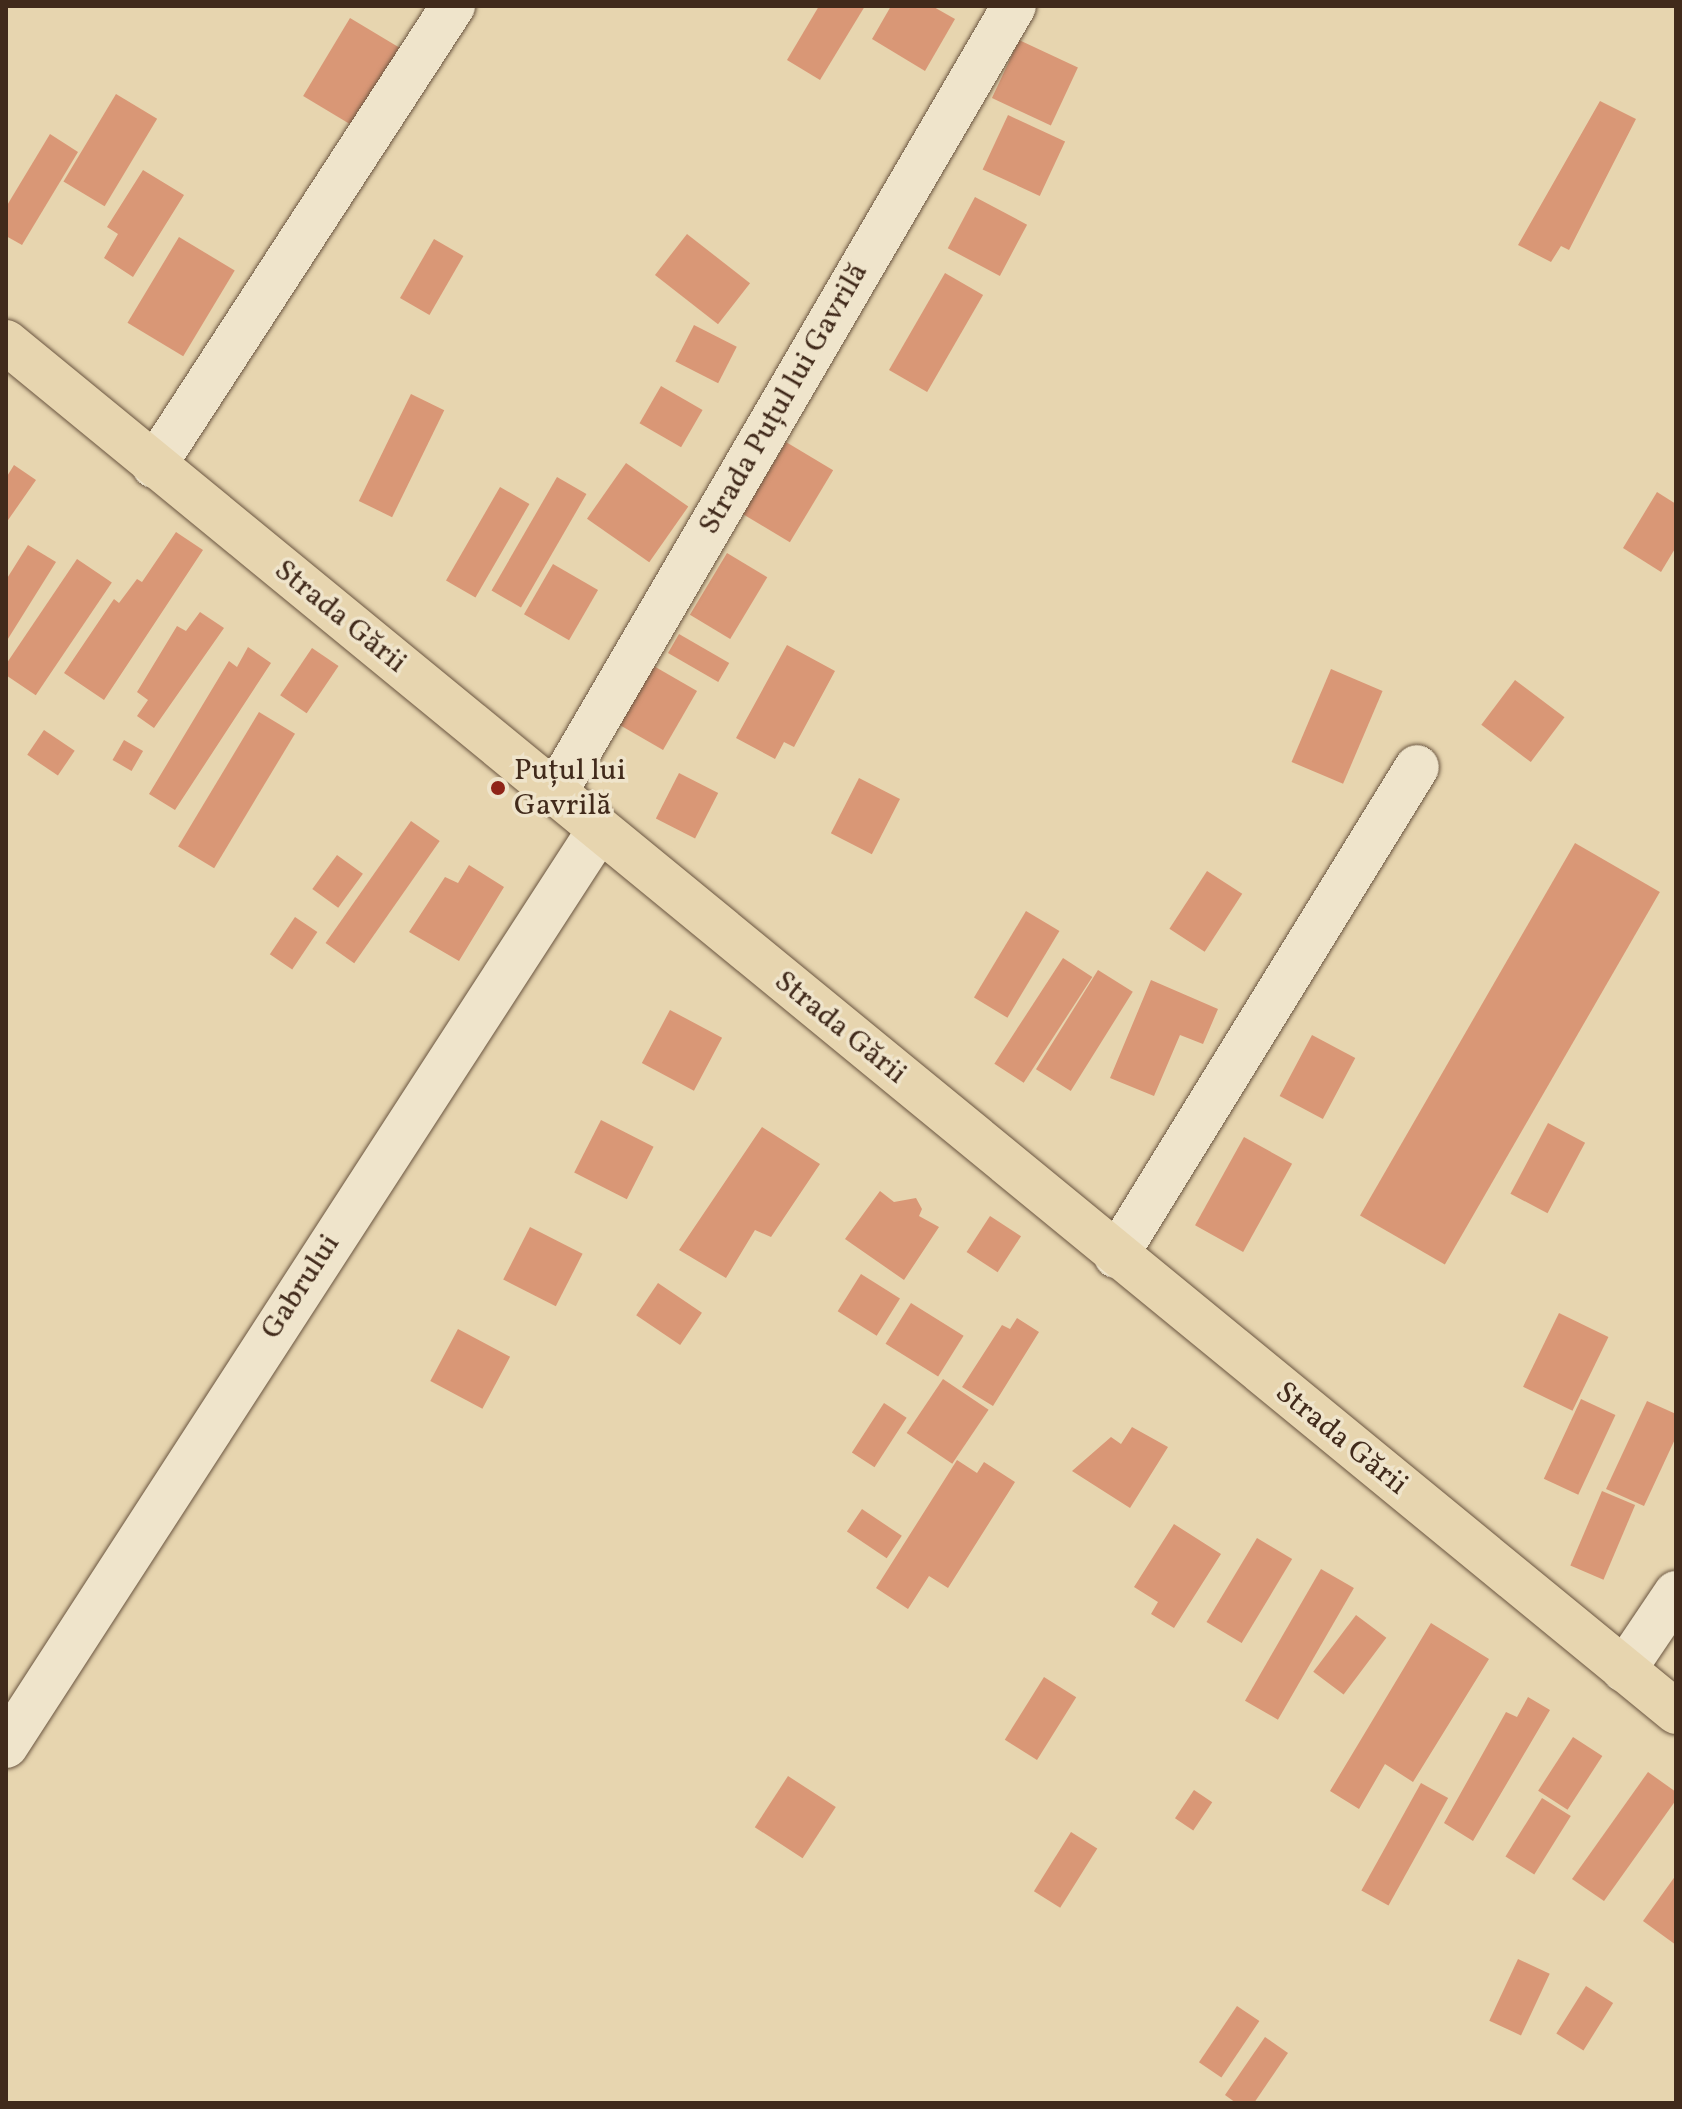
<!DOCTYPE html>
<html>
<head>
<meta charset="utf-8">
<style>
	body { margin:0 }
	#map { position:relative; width:1682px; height:2109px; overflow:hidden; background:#e7d5af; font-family:Vollkorn,serif }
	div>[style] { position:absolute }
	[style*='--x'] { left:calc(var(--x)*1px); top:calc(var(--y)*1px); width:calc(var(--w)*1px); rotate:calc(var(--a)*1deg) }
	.building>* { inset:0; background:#d99776; transform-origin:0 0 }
	.roads { filter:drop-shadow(0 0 2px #6a5540) drop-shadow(0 0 2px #6a5540) }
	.minor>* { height:44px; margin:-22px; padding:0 22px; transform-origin:22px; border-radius:22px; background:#efe4cb }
	.major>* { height:44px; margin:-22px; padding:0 22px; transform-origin:22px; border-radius:22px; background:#e7d5af }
	.dots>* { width:22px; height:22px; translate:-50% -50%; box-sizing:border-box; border:4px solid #efe4cb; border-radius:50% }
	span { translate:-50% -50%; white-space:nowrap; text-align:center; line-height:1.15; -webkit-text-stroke:7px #efe4cb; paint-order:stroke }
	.street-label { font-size:30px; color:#412a1b }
	.poi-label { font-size:30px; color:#412a1b }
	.left { translate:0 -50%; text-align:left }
	.frame { position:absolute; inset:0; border:8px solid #412a1b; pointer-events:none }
</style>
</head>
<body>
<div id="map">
	<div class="building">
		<i style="clip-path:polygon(819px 6px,865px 6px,820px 80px,787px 60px)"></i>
		<i style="clip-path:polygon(891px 6px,932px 6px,955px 19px,925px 71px,872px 39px)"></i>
		<i style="left:350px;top:18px;width:70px;height:91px;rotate:31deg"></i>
		<i style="left:1019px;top:40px;width:65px;height:64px;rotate:25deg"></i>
		<i style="left:116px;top:94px;width:48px;height:102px;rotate:31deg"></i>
		<i style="clip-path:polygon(1600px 101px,1636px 119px,1569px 250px,1561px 246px,1551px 262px,1518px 245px)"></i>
		<i style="left:1008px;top:115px;width:63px;height:60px;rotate:25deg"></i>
		<i style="clip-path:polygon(50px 134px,78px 152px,22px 245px,6px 236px,6px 207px)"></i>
		<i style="clip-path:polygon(143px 170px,184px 195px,133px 277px,104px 258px,118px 234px,107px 227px)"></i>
		<i style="left:975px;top:197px;width:59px;height:58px;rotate:28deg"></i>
		<i style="left:687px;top:234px;width:80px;height:52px;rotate:38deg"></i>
		<i style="left:179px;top:237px;width:65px;height:100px;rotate:31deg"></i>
		<i style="left:434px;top:239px;width:34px;height:68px;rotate:30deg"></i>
		<i style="left:945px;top:273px;width:44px;height:112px;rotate:30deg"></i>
		<i style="left:694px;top:325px;width:48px;height:41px;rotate:27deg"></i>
		<i style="left:661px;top:386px;width:48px;height:43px;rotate:30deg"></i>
		<i style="left:411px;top:394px;width:37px;height:119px;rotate:26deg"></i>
		<i style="left:786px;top:442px;width:55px;height:84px;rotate:31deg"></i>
		<i style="left:626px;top:463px;width:76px;height:68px;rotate:35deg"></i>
		<i style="clip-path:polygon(14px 465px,36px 480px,6px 523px,6px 478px)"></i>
		<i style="left:557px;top:477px;width:34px;height:131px;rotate:30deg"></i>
		<i style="left:500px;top:487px;width:34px;height:108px;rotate:30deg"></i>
		<i style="clip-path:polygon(1657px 492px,1676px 504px,1676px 547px,1661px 572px,1623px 548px)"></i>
		<i style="clip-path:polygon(176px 532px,203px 550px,104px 700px,64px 673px,114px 599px,119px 603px,137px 579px,142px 582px)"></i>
		<i style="clip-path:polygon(28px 545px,56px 562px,6px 642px,6px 580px)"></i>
		<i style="left:727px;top:553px;width:47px;height:72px;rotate:31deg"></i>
		<i style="left:77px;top:559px;width:42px;height:136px;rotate:34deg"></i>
		<i style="left:553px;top:564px;width:52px;height:58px;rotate:30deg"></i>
		<i style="clip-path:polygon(200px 612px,224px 628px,154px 728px,137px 716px,148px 700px,137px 692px,177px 626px,186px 631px)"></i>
		<i style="left:679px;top:634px;width:58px;height:22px;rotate:30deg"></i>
		<i style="clip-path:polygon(787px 645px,835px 671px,794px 747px,784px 742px,775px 759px,736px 738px)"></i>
		<i style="clip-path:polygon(248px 647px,271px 663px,175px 810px,149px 794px,229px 661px,237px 667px)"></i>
		<i style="left:312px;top:648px;width:32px;height:57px;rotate:34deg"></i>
		<i style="left:652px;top:665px;width:52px;height:68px;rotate:30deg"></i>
		<i style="left:1331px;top:669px;width:56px;height:101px;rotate:23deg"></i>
		<i style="left:1515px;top:680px;width:62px;height:56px;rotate:37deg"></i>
		<i style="left:259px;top:712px;width:42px;height:157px;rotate:31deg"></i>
		<i style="left:44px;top:730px;width:37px;height:30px;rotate:34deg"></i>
		<i style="left:124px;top:740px;width:22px;height:23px;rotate:30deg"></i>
		<i style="left:679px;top:773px;width:44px;height:51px;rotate:27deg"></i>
		<i style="left:859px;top:778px;width:46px;height:62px;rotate:27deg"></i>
		<i style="left:411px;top:821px;width:35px;height:149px;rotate:35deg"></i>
		<i style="left:1575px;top:843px;width:98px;height:430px;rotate:30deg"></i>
		<i style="left:337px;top:855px;width:32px;height:42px;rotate:36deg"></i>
		<i style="clip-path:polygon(469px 865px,504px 887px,459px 961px,409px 932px,445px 877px,458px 883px)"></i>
		<i style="left:1207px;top:871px;width:42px;height:69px;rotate:33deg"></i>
		<i style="left:1026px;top:911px;width:39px;height:101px;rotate:31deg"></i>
		<i style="left:295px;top:917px;width:27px;height:45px;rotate:34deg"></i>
		<i style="left:1063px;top:958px;width:35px;height:126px;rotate:33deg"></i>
		<i style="left:1098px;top:970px;width:41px;height:117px;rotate:32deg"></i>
		<i style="clip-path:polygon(1151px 980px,1218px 1009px,1203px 1044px,1180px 1035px,1154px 1096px,1110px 1078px)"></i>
		<i style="left:670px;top:1010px;width:59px;height:60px;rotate:28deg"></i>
		<i style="left:1312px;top:1035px;width:49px;height:69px;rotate:28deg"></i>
		<i style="left:601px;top:1120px;width:59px;height:59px;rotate:27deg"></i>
		<i style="left:1548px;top:1123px;width:42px;height:80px;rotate:28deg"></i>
		<i style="clip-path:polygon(762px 1127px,820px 1164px,771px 1237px,755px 1230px,726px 1278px,679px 1250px)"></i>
		<i style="left:1244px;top:1137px;width:55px;height:101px;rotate:29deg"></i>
		<i style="clip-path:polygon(880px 1191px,894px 1202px,916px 1198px,922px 1209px,919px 1216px,939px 1227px,904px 1280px,845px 1239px)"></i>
		<i style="left:990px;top:1216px;width:37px;height:43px;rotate:33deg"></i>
		<i style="left:530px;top:1227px;width:59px;height:59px;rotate:27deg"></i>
		<i style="left:861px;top:1274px;width:46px;height:44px;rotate:32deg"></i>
		<i style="left:658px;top:1283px;width:53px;height:39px;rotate:34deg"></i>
		<i style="left:911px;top:1303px;width:62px;height:48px;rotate:32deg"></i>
		<i style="left:1559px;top:1313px;width:55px;height:82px;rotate:26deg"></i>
		<i style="clip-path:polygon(1017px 1318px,1039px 1332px,993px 1406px,962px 1387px,1002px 1325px,1010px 1329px)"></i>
		<i style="left:458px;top:1329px;width:59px;height:59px;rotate:28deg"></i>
		<i style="left:943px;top:1379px;width:55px;height:65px;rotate:34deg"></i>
		<i style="left:1581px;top:1399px;width:38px;height:88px;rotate:25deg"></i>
		<i style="clip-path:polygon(1647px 1401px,1676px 1414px,1676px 1437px,1644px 1506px,1606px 1489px)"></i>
		<i style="left:884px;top:1403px;width:27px;height:59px;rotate:33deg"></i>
		<i style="clip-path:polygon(1132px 1427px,1168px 1447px,1130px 1508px,1072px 1471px,1111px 1437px,1121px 1444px)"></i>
		<i style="clip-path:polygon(957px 1460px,977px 1473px,984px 1462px,1015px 1482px,948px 1588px,929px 1576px,908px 1609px,876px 1588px)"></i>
		<i style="left:1602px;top:1491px;width:36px;height:81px;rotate:23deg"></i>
		<i style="left:862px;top:1509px;width:48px;height:27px;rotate:34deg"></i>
		<i style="clip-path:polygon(1174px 1524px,1221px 1554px,1174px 1628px,1151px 1614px,1158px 1602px,1134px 1587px)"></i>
		<i style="left:1257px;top:1538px;width:41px;height:98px;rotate:31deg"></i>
		<i style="left:1321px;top:1569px;width:38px;height:152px;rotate:30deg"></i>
		<i style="left:1356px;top:1615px;width:38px;height:71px;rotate:37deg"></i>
		<i style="clip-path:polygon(1431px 1623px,1489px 1659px,1413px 1782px,1385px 1764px,1359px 1809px,1330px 1791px)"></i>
		<i style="left:1044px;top:1677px;width:38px;height:74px;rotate:32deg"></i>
		<i style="clip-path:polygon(1528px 1697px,1550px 1710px,1473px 1841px,1444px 1823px,1506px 1712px,1517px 1717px)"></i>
		<i style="left:1573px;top:1737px;width:35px;height:64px;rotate:33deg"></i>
		<i style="clip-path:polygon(1648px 1772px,1676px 1792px,1676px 1800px,1604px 1901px,1572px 1879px)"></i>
		<i style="left:788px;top:1776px;width:57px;height:61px;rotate:33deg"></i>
		<i style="left:1421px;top:1783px;width:31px;height:123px;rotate:29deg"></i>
		<i style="left:1194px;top:1790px;width:22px;height:34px;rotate:34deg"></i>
		<i style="left:1542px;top:1798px;width:34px;height:69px;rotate:32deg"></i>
		<i style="left:1071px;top:1832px;width:31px;height:70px;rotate:32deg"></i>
		<i style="clip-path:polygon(1676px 1875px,1676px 1945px,1643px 1921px)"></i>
		<i style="left:1518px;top:1959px;width:35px;height:68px;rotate:25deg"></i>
		<i style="left:1586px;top:1986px;width:32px;height:56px;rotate:32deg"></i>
		<i style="left:1237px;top:2006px;width:27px;height:68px;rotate:34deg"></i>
		<i style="clip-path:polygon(1265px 2037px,1288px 2053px,1254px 2103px,1236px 2103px,1225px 2095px)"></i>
	</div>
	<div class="roads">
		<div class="minor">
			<i style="--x:154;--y:466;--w:549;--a:-56.98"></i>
			<i style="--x:555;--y:793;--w:911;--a:-59.75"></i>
			<i style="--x:1116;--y:1256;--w:574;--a:-58.39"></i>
			<i style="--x:1624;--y:1670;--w:93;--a:-56"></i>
			<i style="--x:6;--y:1746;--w:1091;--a:-57.08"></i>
		</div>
		<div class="major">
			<i style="--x:6;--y:342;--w:2160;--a:39.36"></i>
		</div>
	</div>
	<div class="dots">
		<i style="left:498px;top:788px;background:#8f2418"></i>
	</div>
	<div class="street-label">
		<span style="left:784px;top:399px;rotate:-60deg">Strada Puțul lui Gavrilă</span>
		<span style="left:340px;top:617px;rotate:39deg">Strada Gării</span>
		<span style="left:840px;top:1028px;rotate:39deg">Strada Gării</span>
		<span style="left:301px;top:1287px;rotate:-57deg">Gabrului</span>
		<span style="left:1341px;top:1439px;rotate:39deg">Strada Gării</span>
	</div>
	<div class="poi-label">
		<span class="left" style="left:514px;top:788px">Puțul lui<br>Gavrilă</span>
	</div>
	<div class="frame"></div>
</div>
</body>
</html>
